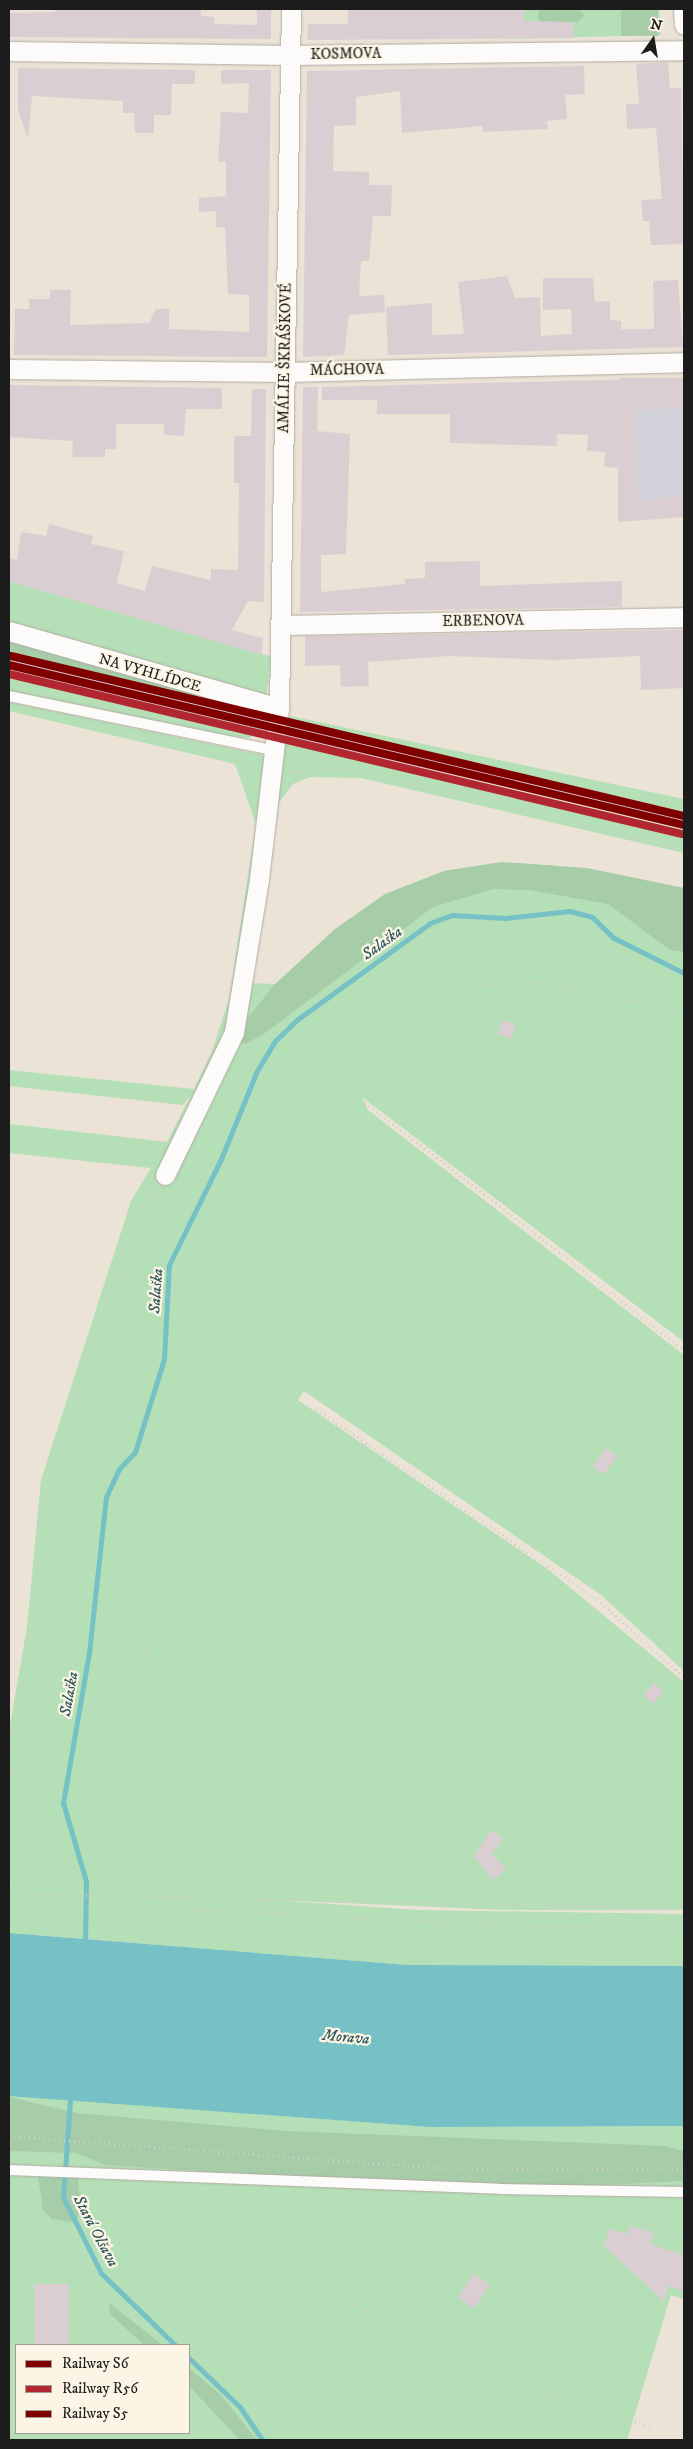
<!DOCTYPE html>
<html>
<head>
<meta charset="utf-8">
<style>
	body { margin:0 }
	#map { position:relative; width:693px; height:2449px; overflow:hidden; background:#ebe3d5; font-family:"IM FELL DW Pica",serif }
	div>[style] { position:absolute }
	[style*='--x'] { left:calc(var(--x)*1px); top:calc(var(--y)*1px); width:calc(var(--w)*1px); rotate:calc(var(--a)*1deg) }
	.industrial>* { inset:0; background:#d2d1d9; transform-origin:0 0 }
	.green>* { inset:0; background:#b5dfb6 }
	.forest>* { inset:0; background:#a6cda8; transform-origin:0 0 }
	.water>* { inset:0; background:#75c1c6 }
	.stream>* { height:5px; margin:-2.5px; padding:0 2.5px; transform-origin:2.5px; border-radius:2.5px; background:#75c1c6 }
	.building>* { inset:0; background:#dbced3; transform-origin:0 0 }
	.path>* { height:3px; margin-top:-1.5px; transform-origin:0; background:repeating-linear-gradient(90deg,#d1cfcc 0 1px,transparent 0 5px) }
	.roads { filter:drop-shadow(0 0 1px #b1aca4) drop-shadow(0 0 1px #b1aca4) }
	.service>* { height:10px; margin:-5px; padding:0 5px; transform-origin:5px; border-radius:5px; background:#fcfbf9 }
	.minor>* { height:19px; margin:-9.5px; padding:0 9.5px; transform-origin:9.5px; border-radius:9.5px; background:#fcfbf9 }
	.rail-1>* { height:8px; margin:-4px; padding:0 4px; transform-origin:4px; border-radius:4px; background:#800000 }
	.rail-2>* { height:8px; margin:-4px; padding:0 4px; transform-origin:4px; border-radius:4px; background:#b2272f }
	.rail-3>* { height:8px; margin:-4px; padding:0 4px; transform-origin:4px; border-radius:4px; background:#800000 }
	span { translate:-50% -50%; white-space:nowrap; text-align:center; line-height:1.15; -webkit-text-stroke:4.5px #fcf5e5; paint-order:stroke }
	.street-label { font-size:15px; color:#1c1c1c }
	.water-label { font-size:16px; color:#2c585d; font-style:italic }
	.frame { position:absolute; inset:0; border:10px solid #1c1c1c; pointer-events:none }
	.legend { position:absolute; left:15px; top:2344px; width:175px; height:90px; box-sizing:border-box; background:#fcf5e5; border:1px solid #a29e95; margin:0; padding:6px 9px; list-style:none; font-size:15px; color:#1c1c1c }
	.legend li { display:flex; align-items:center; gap:10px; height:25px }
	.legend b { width:25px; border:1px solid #a29e95 }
	.north { position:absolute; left:628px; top:15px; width:50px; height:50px; -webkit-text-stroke:4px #fcf5e5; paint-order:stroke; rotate:13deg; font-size:14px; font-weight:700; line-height:20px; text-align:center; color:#1c1c1c }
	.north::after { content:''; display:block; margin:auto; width:18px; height:22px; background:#1c1c1c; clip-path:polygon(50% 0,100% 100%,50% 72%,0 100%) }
</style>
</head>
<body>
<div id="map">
	<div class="industrial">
		<i style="left:684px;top:378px;width:139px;height:65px;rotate:90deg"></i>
		<i style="left:9px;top:658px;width:693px;height:14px;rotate:13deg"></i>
	</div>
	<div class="green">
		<i style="clip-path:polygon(507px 9px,659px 9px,661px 35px,508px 39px)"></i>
		<i style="clip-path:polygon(9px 581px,272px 657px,264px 709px,269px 720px,9px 658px)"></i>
		<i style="clip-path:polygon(9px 672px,248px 727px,261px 733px,249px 738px,222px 735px,9px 692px)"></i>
		<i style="clip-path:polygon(9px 702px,263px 755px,266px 767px,282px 741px,291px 740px,684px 830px,684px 853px,361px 778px,310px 777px,293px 784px,277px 805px,250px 983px,277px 984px,444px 871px,520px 863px,556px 866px,684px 888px,684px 1342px,362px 1097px,368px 1110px,684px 1355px,684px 1671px,601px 1595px,304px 1391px,298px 1400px,549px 1570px,684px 1682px,684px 1910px,506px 1910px,273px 1900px,418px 1910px,684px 1914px,684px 1966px,408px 1965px,9px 1933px,9px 1882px,13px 1883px,9px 1881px,9px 1731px,27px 1627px,41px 1480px,131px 1201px,151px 1168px,9px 1153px,9px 1124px,167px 1142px,191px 1095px,183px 1105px,9px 1086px,9px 1070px,194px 1089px,212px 1051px,229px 999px,256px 824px,235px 764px,9px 711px)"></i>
		<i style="clip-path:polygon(290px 716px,684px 799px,684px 816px,288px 725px)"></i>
		<i style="clip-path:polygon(evenodd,9px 2095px,429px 2127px,684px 2126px,684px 2299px,671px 2295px,627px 2440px,9px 2440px,9px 2095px,16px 2345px,189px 2345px,189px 2433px,16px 2433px,16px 2345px)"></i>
	</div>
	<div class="forest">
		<i style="clip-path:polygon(539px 9px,579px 9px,584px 16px,578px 22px,544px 23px,538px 19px)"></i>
		<i style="left:621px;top:9px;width:37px;height:27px"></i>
		<i style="clip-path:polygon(9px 636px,268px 712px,269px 720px,9px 658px)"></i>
		<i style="clip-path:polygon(501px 862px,587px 868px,684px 888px,684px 952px,670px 950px,608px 904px,529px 890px,493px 889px,433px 907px,265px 1033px,246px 1044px,239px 1041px,247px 1019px,274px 985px,335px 929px,385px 894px,444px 871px)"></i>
		<i style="clip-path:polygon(9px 2097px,77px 2113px,286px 2131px,665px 2146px,684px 2151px,684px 2181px,505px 2190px,105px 2165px,76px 2153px,9px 2151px)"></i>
		<i style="clip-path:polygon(49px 2171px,78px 2178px,81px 2210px,76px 2223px,52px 2219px,43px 2210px,38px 2177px)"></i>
		<i style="clip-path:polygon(109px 2303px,140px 2327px,162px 2345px,144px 2345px,110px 2314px)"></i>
		<i style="clip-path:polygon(189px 2368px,221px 2395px,257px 2440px,240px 2440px,189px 2386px)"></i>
	</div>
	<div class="water">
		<i style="clip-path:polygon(9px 1933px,408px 1965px,684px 1966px,684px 2126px,429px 2127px,9px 2096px)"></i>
	</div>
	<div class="stream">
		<i style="--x:85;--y:1944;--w:63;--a:-89.1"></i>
		<i style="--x:86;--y:1881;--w:81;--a:-106.4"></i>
		<i style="--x:63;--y:1803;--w:152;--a:-80.2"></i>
		<i style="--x:89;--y:1653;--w:157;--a:-83.8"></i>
		<i style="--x:106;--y:1497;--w:31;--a:-65"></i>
		<i style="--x:119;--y:1469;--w:23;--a:-47"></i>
		<i style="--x:135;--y:1452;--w:97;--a:-72.7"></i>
		<i style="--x:164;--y:1359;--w:94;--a:-87"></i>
		<i style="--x:169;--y:1265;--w:118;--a:-63.9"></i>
		<i style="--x:221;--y:1159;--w:95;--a:-67.8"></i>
		<i style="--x:257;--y:1071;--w:35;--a:-59"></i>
		<i style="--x:275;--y:1041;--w:32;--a:-44"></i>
		<i style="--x:298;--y:1019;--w:163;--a:-36"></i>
		<i style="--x:430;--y:923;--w:23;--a:-20"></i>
		<i style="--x:452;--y:915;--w:54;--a:3.2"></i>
		<i style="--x:506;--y:918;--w:64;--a:-6.2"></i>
		<i style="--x:570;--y:911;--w:23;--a:15"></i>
		<i style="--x:592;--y:917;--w:30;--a:44"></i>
		<i style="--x:614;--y:938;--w:78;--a:26.6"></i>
		<i style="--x:70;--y:2100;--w:97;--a:94.1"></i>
		<i style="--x:63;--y:2197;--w:85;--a:63.4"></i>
		<i style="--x:101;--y:2273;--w:103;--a:44.2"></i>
		<i style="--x:189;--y:2358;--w:71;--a:43.9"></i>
		<i style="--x:240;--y:2407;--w:40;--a:56"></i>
	</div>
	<div class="building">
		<i style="clip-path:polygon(55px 9px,201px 9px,201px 16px,214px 17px,214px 24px,257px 25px,257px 9px,271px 9px,271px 39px,9px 37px,9px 13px,55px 12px)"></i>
		<i style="clip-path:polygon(348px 9px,524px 9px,524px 21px,573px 22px,574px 38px,307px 40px,308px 24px,348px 24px)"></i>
		<i style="clip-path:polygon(668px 62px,670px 88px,681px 88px,684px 244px,651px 245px,649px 221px,643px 221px,641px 200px,662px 199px,656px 128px,627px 129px,626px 104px,639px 104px,636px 64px)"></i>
		<i style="clip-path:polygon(584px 66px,585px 94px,565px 95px,567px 119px,547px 121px,548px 129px,483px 132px,482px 126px,402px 133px,400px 91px,356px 97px,356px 125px,334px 126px,333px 171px,369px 172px,369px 185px,392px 185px,391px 216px,373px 216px,369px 261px,361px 261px,359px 296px,384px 295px,385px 312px,349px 315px,344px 355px,303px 357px,307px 71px)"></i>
		<i style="clip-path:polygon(18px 68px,195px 70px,195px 84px,172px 84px,171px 115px,154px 115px,154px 133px,135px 133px,134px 113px,123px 113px,123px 101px,32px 96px,28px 139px,18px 110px)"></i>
		<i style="clip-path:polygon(221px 70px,271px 70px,267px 357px,14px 355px,15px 309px,29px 309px,29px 299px,50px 299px,50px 290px,71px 290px,70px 325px,149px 323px,156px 309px,169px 309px,169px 329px,249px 332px,249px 295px,228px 294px,225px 227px,216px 227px,216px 211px,199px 212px,199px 198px,226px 196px,226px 161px,218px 162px,221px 112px,248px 113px,249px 83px,221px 84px)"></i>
		<i style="clip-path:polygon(507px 276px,515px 298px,540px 297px,541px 336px,572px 334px,571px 309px,543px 310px,543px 278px,593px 278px,595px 302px,610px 301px,610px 320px,621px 321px,621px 329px,654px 329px,653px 281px,678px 280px,683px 347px,388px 355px,386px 307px,432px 303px,432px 335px,464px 334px,458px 282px)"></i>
		<i style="clip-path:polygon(684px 378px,684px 408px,635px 410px,638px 500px,684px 496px,684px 517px,618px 522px,618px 468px,604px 467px,605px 452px,587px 451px,588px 435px,557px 434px,557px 446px,450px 443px,450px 414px,377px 414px,377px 400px,322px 400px,322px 387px)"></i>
		<i style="clip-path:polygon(9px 385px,222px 388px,222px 409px,186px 409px,184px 436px,164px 435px,164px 424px,116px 424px,116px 449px,105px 449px,105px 457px,72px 457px,73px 441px,9px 437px)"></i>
		<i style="clip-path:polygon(303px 387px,318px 387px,317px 431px,350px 434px,346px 554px,321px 555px,321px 592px,405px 584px,405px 579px,425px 578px,425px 562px,480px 561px,480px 586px,622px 581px,622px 607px,300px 612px)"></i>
		<i style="clip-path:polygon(252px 389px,266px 389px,264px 602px,248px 601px,232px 630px,263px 638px,262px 655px,9px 581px,9px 558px,17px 560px,21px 532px,46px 536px,49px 524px,93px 536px,91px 544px,124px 551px,117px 583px,145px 591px,152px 566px,211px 580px,211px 569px,238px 570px,239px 483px,234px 483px,234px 436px,251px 436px)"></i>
		<i style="clip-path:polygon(684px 630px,684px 688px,641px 690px,640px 656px,554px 660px,449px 656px,368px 662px,369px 686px,341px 687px,340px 665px,305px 666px,305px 636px)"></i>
		<i style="left:502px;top:1020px;width:14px;height:15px;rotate:17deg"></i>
		<i style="left:606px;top:1448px;width:14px;height:23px;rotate:36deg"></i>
		<i style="left:654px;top:1683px;width:13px;height:16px;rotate:42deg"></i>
		<i style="clip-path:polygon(491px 1830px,503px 1838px,492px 1854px,506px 1869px,493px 1880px,474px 1856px)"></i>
		<i style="clip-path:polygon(630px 2226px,654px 2233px,650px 2244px,684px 2255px,684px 2291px,668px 2286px,664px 2301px,604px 2246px,609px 2229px,627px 2234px)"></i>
		<i style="left:473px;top:2274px;width:20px;height:28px;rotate:33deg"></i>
		<i style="left:34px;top:2284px;width:35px;height:61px"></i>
	</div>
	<div class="path">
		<i style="--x:288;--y:772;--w:59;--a:-3.9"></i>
		<i style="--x:347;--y:768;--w:347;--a:13.5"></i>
		<i style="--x:684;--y:1011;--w:156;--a:-169.3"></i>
		<i style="--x:531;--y:982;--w:45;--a:176.2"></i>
		<i style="--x:486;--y:985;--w:53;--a:162.6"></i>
		<i style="--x:435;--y:1001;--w:50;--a:147.3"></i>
		<i style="--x:393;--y:1028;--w:73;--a:138.9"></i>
		<i style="--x:338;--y:1076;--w:54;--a:123.7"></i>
		<i style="--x:308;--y:1121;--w:74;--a:113.1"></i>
		<i style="--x:279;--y:1189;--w:177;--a:108.7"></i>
		<i style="--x:222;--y:1357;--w:365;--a:104.5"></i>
		<i style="--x:131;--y:1710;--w:69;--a:100"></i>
		<i style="--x:119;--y:1778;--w:68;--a:83.3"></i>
		<i style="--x:127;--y:1846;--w:38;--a:65"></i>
		<i style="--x:143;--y:1881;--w:47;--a:34.7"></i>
		<i style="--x:182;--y:1908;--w:313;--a:3.1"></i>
		<i style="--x:495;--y:1925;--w:189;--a:0.9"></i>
		<i style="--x:365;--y:1102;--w:403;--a:37.8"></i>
		<i style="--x:316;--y:1409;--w:339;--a:34.1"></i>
		<i style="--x:597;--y:1599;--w:117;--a:41.9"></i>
		<i style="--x:9;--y:1754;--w:89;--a:-78.3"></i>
		<i style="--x:27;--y:1667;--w:184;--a:-83.8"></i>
		<i style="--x:47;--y:1484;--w:260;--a:-72.1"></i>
		<i style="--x:127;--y:1237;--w:56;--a:-61.1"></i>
		<i style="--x:9;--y:1790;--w:123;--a:-75.4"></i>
		<i style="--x:40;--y:1671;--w:204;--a:-83.5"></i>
		<i style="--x:63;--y:1468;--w:210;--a:-72.3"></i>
		<i style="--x:127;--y:1268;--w:85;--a:-67.9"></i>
		<i style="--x:9;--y:1888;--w:28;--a:13"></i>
		<i style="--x:36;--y:1894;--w:648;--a:1.24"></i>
		<i style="--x:9;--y:2136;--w:439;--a:4.2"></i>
		<i style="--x:447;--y:2168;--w:237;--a:0"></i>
		<i style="--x:9;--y:2147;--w:16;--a:43"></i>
		<i style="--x:185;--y:2190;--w:34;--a:80"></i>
		<i style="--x:191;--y:2223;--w:16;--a:43"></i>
		<i style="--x:203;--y:2234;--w:376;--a:25"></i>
		<i style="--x:544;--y:2393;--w:115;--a:17.2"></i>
		<i style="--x:649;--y:2205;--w:23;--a:108"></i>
		<i style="--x:642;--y:2227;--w:44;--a:17.2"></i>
		<i style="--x:23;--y:2345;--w:139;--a:-86.3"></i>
		<i style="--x:32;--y:2206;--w:23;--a:-103"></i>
		<i style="--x:24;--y:2433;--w:7;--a:90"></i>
		<i style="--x:47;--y:2433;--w:10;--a:45"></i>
	</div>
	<div class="roads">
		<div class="service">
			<i style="--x:9;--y:696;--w:268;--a:11.6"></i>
			<i style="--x:9;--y:2170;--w:491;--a:2.2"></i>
			<i style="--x:500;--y:2189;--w:184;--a:0.9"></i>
		</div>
		<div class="minor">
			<i style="--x:683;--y:9;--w:16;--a:86"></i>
			<i style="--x:9;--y:51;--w:282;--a:0.8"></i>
			<i style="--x:291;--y:55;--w:393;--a:-0.7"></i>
			<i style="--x:9;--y:369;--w:276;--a:0.6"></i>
			<i style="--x:285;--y:372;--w:399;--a:-1.4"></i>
			<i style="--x:281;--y:625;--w:403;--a:-1.1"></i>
			<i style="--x:9;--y:631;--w:281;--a:15.9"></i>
			<i style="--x:165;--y:1175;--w:159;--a:-64.2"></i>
			<i style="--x:234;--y:1032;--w:155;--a:-80.7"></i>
			<i style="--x:259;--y:879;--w:172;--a:-83.3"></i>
			<i style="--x:279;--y:708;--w:699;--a:-89.02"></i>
		</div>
	</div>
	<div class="rail-1">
		<i style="--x:9;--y:665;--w:694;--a:13.34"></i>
	</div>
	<div class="rail-2">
		<i style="--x:9;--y:674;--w:692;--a:13.37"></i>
	</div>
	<div class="rail-3">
		<i style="--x:11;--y:656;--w:692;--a:13.37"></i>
	</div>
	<div class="street-label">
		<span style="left:346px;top:54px;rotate:-1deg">KOSMOVA</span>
		<span style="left:285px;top:358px;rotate:-89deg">AMÁLIE ŠKRÁŠKOVÉ</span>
		<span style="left:347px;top:370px;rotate:-1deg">MÁCHOVA</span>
		<span style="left:483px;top:621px;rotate:-1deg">ERBENOVA</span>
		<span style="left:150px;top:673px;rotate:16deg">NA VYHLÍDCE</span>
	</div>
	<div class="water-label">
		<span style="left:382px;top:943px;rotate:-36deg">Salaška</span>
		<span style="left:156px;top:1291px;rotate:-86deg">Salaška</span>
		<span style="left:69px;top:1694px;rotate:-80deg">Salaška</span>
		<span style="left:346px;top:2037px;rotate:5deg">Morava</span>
		<span style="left:96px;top:2231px;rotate:62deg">Stará Olšava</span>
	</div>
	<div class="frame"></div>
	<ul class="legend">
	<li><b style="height:6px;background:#800000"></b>Railway S6</li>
	<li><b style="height:6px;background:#b2272f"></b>Railway R56</li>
	<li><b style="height:6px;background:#800000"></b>Railway S5</li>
	</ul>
	<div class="north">N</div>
</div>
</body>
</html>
